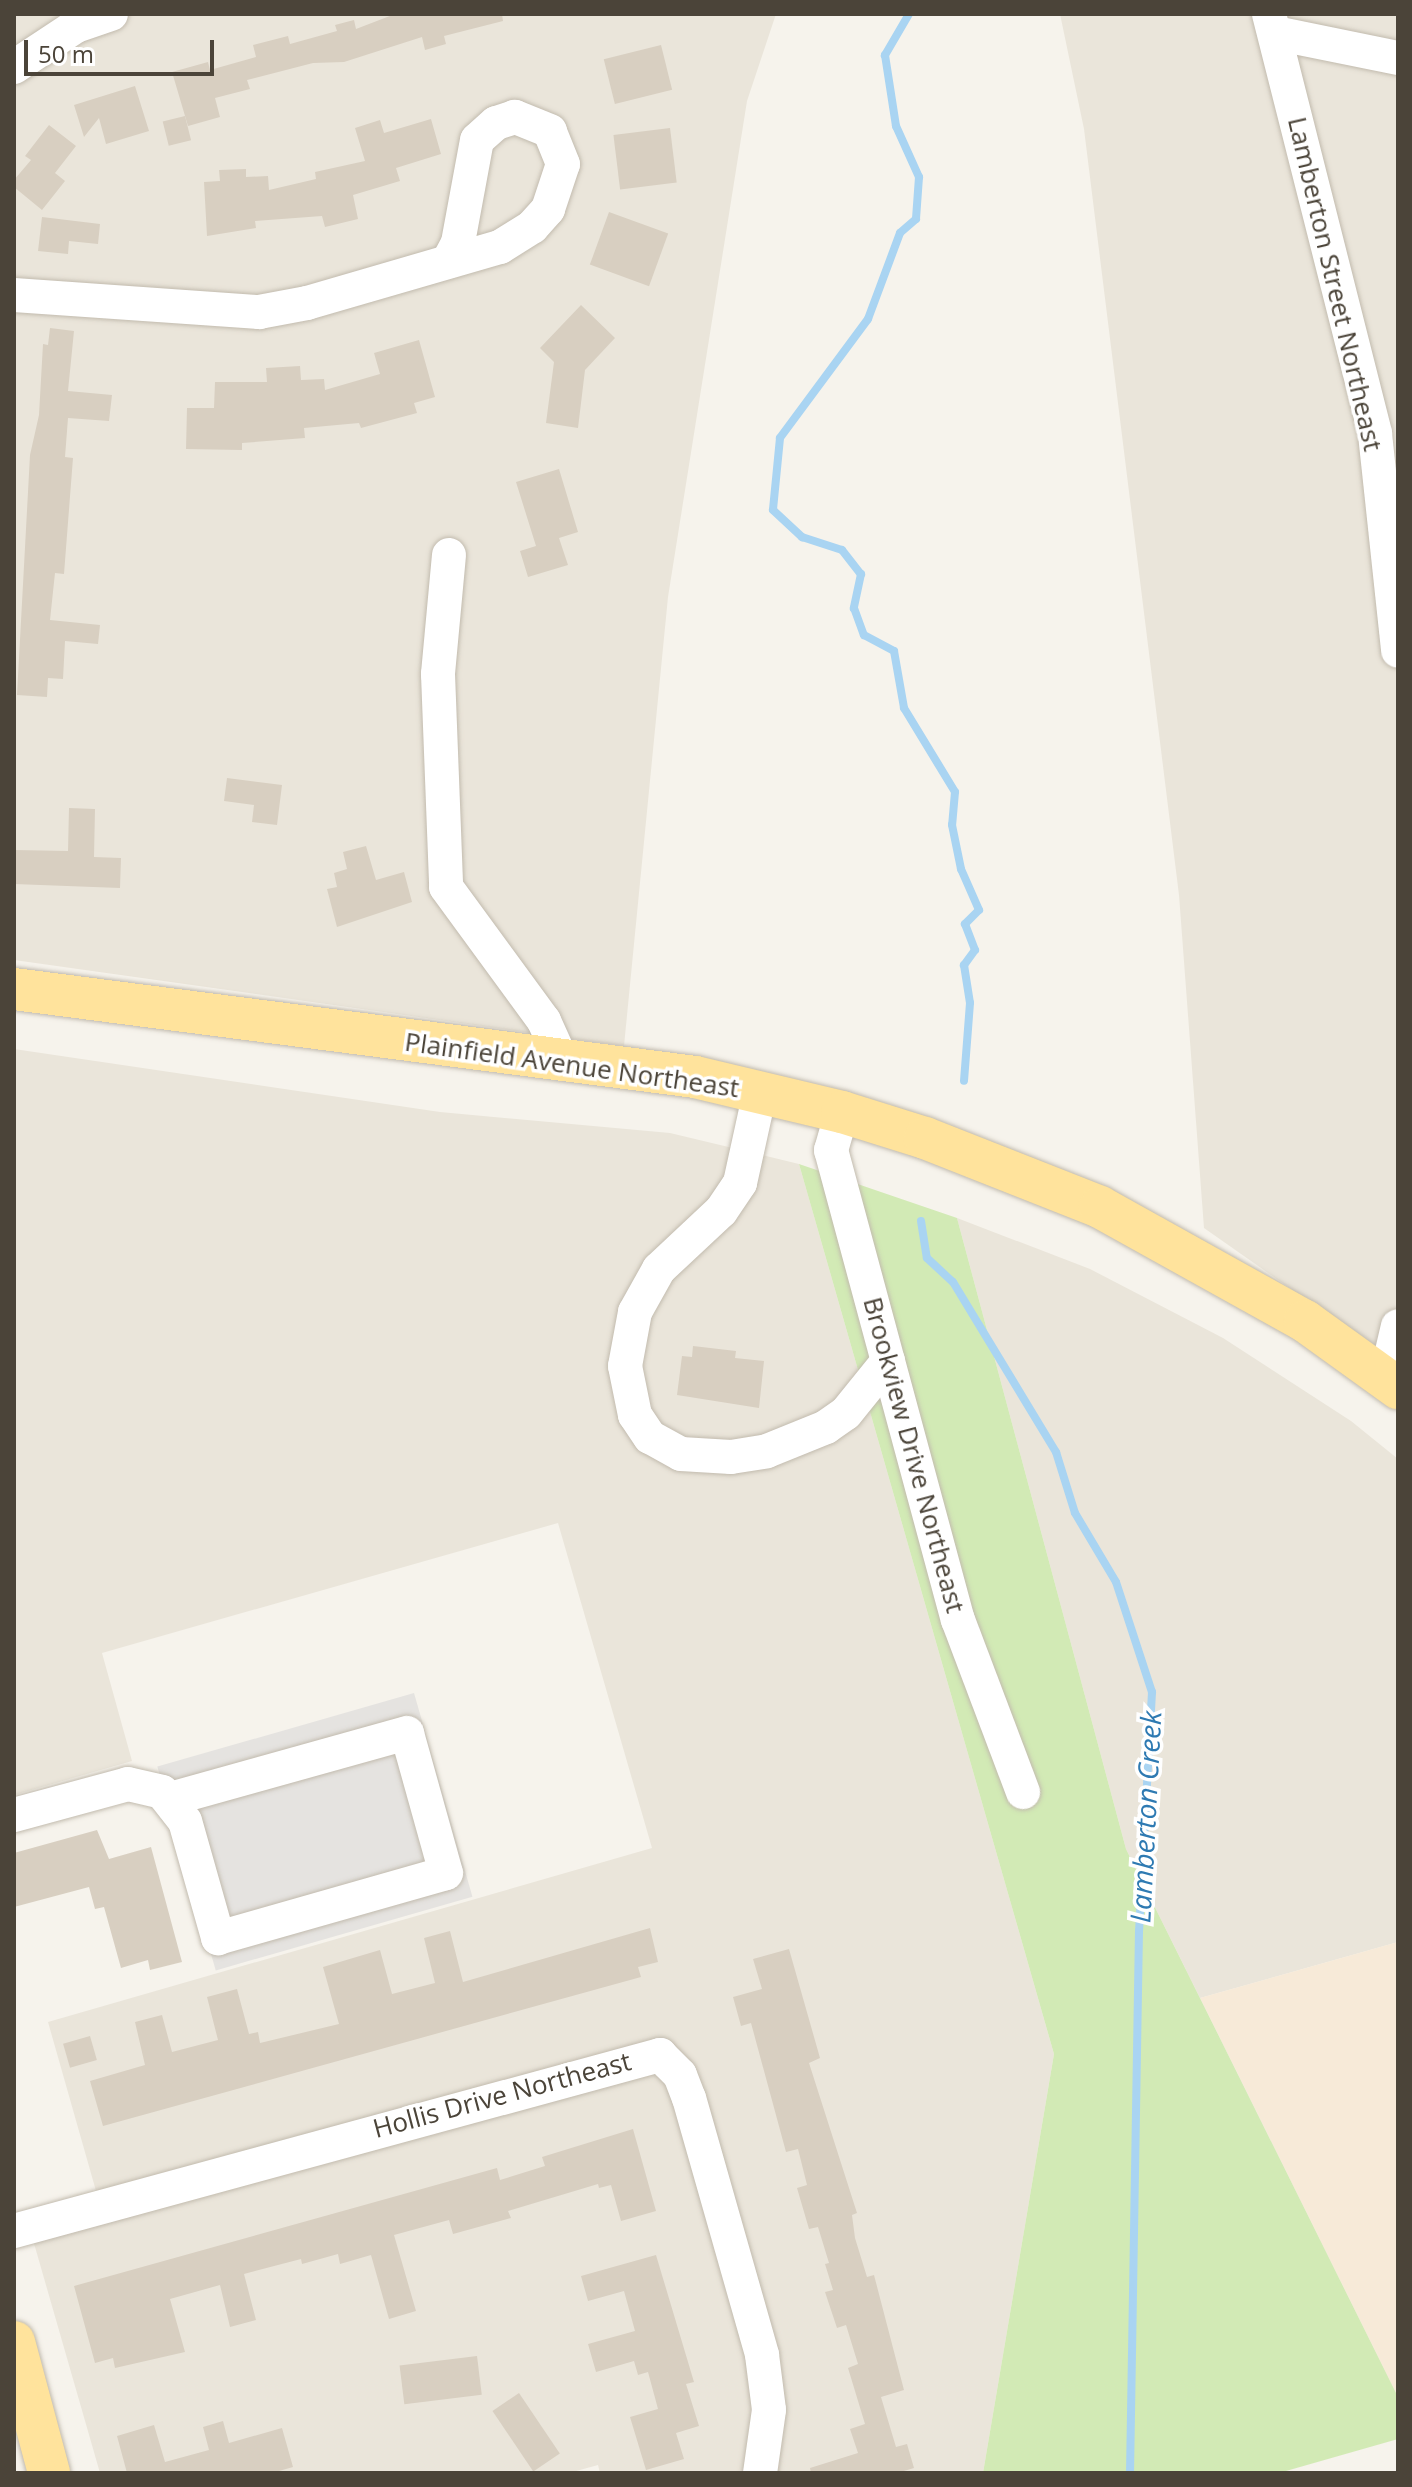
<!DOCTYPE html>
<html>
<head>
<meta charset="utf-8">
<style>
	body { margin:0 }
	#map { position:relative; width:1412px; height:2487px; overflow:hidden; background:#f6f3ec; font-family:"Open Sans",sans-serif }
	div>[style] { position:absolute }
	[style*='--x'] { left:calc(var(--x)*1px); top:calc(var(--y)*1px); width:calc(var(--w)*1px); rotate:calc(var(--a)*1deg) }
	.residential>* { inset:0; background:#eae5da }
	.commercial>* { inset:0; background:#f7ead8 }
	.green>* { inset:0; background:#d2eab5 }
	.parking>* { inset:0; background:#e5e3e0; transform-origin:0 0 }
	.stream>* { height:8px; margin:-4px; padding:0 4px; transform-origin:4px; border-radius:4px; background:#a9d4f2 }
	.building>* { inset:0; background:#d8cfc1; transform-origin:0 0 }
	.roads { filter:drop-shadow(0 0 2px #c2bbae) drop-shadow(0 0 2px #c2bbae) }
	.minor>* { height:34px; margin:-17px; padding:0 17px; transform-origin:17px; border-radius:17px; background:#fff }
	.major>* { height:42px; margin:-21px; padding:0 21px; transform-origin:21px; border-radius:21px; background:#ffe39c }
	span { translate:-50% -50%; white-space:nowrap; text-align:center; line-height:1.15; -webkit-text-stroke:7px #fff; paint-order:stroke }
	.street-label { font-size:26px; color:#4b4439 }
	.water-label { font-size:28px; color:#2e7ab2; font-style:italic }
	.frame { position:absolute; inset:0; border:16px solid #4b4439; pointer-events:none }
	.scale { position:absolute; left:24px; top:40px; width:190px; height:36px; box-sizing:border-box; border:4px solid #4b4439; border-top:0; padding-left:10px; font-size:24px; line-height:28px; white-space:nowrap; color:#4b4439; -webkit-text-stroke:6px #fff; paint-order:stroke }
</style>
</head>
<body>
<div id="map">
	<div class="residential">
		<i style="clip-path:polygon(14px 14px,776px 14px,747px 101px,668px 597px,624px 1046px,14px 960px)"></i>
		<i style="clip-path:polygon(1060px 14px,1398px 14px,1398px 1364px,1204px 1228px,1179px 895px,1084px 129px)"></i>
		<i style="clip-path:polygon(14px 1049px,440px 1112px,670px 1133px,799px 1164px,1054px 2054px,983px 2473px,760px 2473px,761px 2465px,732px 2473px,600px 2473px,598px 2465px,569px 2473px,100px 2473px,29px 2226px,100px 2205px,48px 2022px,652px 1848px,558px 1523px,102px 1653px,132px 1761px,14px 1795px)"></i>
		<i style="clip-path:polygon(957px 1218px,1090px 1269px,1223px 1338px,1351px 1421px,1398px 1459px,1398px 1942px,1200px 1998px,1126px 1849px)"></i>
	</div>
	<div class="commercial">
		<i style="clip-path:polygon(1398px 1942px,1398px 2397px,1200px 1998px)"></i>
	</div>
	<div class="green">
		<i style="clip-path:polygon(799px 1164px,957px 1218px,1126px 1849px,1398px 2397px,1398px 2439px,1279px 2473px,983px 2473px,1054px 2054px)"></i>
	</div>
	<div class="parking">
		<i style="left:414px;top:1693px;width:212px;height:267px;rotate:74deg"></i>
	</div>
	<div class="stream">
		<i style="--x:909;--y:14;--w:48;--a:120.3"></i>
		<i style="--x:885;--y:55;--w:72;--a:81.2"></i>
		<i style="--x:896;--y:126;--w:56;--a:65.7"></i>
		<i style="--x:919;--y:177;--w:42;--a:94.1"></i>
		<i style="--x:916;--y:219;--w:21;--a:139"></i>
		<i style="--x:900;--y:233;--w:92;--a:110.4"></i>
		<i style="--x:868;--y:319;--w:148;--a:126.5"></i>
		<i style="--x:780;--y:438;--w:72;--a:95.6"></i>
		<i style="--x:773;--y:510;--w:40;--a:43"></i>
		<i style="--x:802;--y:537;--w:42;--a:18"></i>
		<i style="--x:842;--y:550;--w:31;--a:52"></i>
		<i style="--x:861;--y:574;--w:35;--a:102"></i>
		<i style="--x:854;--y:608;--w:29;--a:70"></i>
		<i style="--x:864;--y:635;--w:34;--a:28"></i>
		<i style="--x:894;--y:651;--w:58;--a:80"></i>
		<i style="--x:904;--y:708;--w:98;--a:58.7"></i>
		<i style="--x:955;--y:792;--w:33;--a:95"></i>
		<i style="--x:952;--y:825;--w:45;--a:78.4"></i>
		<i style="--x:961;--y:869;--w:45;--a:66.3"></i>
		<i style="--x:979;--y:910;--w:20;--a:135"></i>
		<i style="--x:965;--y:924;--w:28;--a:69"></i>
		<i style="--x:975;--y:950;--w:19;--a:126"></i>
		<i style="--x:964;--y:965;--w:38;--a:81"></i>
		<i style="--x:970;--y:1003;--w:78;--a:94.4"></i>
		<i style="--x:921;--y:1221;--w:37;--a:81"></i>
		<i style="--x:927;--y:1258;--w:35;--a:43"></i>
		<i style="--x:953;--y:1282;--w:199;--a:58.8"></i>
		<i style="--x:1056;--y:1452;--w:64;--a:72.7"></i>
		<i style="--x:1075;--y:1513;--w:80;--a:59.3"></i>
		<i style="--x:1116;--y:1582;--w:116;--a:71.9"></i>
		<i style="--x:1152;--y:1692;--w:239;--a:93.1"></i>
		<i style="--x:1139;--y:1931;--w:542;--a:90.95"></i>
	</div>
	<div class="building">
		<i style="clip-path:polygon(395px 14px,502px 14px,503px 21px,444px 36px,446px 44px,425px 50px,422px 37px,344px 62px,313px 63px,247px 80px,250px 89px,215px 98px,220px 117px,188px 126px,172px 72px,208px 62px,210px 70px,256px 57px,253px 45px,288px 36px,290px 44px,337px 31px,335px 25px,354px 20px,356px 29px)"></i>
		<i style="left:661px;top:45px;width:46px;height:59px;rotate:76deg"></i>
		<i style="clip-path:polygon(135px 86px,149px 131px,106px 144px,99px 118px,84px 137px,74px 105px)"></i>
		<i style="left:185px;top:116px;width:25px;height:23px;rotate:76deg"></i>
		<i style="clip-path:polygon(431px 119px,441px 154px,396px 168px,400px 181px,353px 195px,358px 219px,325px 227px,322px 216px,255px 221px,256px 228px,207px 236px,204px 182px,220px 181px,219px 170px,246px 169px,246px 177px,268px 176px,269px 190px,316px 179px,315px 172px,365px 161px,355px 128px,380px 120px,384px 133px)"></i>
		<i style="clip-path:polygon(49px 125px,76px 146px,55px 173px,65px 181px,42px 210px,14px 187px,14px 180px,31px 160px,25px 156px)"></i>
		<i style="left:670px;top:128px;width:55px;height:57px;rotate:83deg"></i>
		<i style="left:609px;top:212px;width:63px;height:56px;rotate:20deg"></i>
		<i style="clip-path:polygon(42px 217px,100px 224px,98px 244px,69px 241px,68px 254px,38px 251px)"></i>
		<i style="clip-path:polygon(581px 305px,615px 338px,585px 370px,578px 428px,546px 423px,554px 362px,540px 348px)"></i>
		<i style="clip-path:polygon(50px 328px,74px 331px,68px 391px,112px 395px,109px 421px,68px 418px,65px 457px,73px 458px,64px 574px,55px 573px,50px 620px,100px 625px,98px 644px,65px 641px,63px 679px,48px 678px,47px 697px,17px 695px,30px 455px,39px 415px,43px 344px,48px 345px)"></i>
		<i style="clip-path:polygon(419px 340px,435px 397px,414px 403px,417px 413px,361px 428px,359px 423px,304px 428px,305px 438px,242px 443px,242px 450px,186px 449px,187px 408px,214px 408px,215px 382px,267px 382px,266px 368px,300px 366px,301px 380px,324px 379px,325px 390px,380px 374px,374px 353px)"></i>
		<i style="clip-path:polygon(559px 469px,578px 532px,559px 538px,568px 565px,528px 577px,520px 551px,536px 546px,516px 482px)"></i>
		<i style="clip-path:polygon(227px 778px,282px 785px,277px 825px,252px 822px,254px 805px,224px 801px)"></i>
		<i style="clip-path:polygon(69px 808px,95px 809px,94px 857px,121px 858px,120px 888px,14px 884px,14px 850px,68px 851px)"></i>
		<i style="clip-path:polygon(366px 846px,376px 880px,404px 872px,412px 902px,337px 927px,327px 889px,337px 887px,334px 873px,347px 869px,343px 852px)"></i>
		<i style="clip-path:polygon(693px 1346px,736px 1351px,735px 1358px,764px 1361px,759px 1408px,677px 1395px,682px 1356px,692px 1357px)"></i>
		<i style="clip-path:polygon(97px 1830px,109px 1859px,151px 1847px,182px 1962px,150px 1970px,148px 1960px,121px 1968px,104px 1907px,95px 1909px,89px 1887px,14px 1907px,14px 1853px)"></i>
		<i style="clip-path:polygon(650px 1928px,658px 1962px,638px 1967px,641px 1977px,103px 2126px,90px 2081px,145px 2065px,135px 2022px,162px 2015px,172px 2052px,218px 2040px,207px 1997px,237px 1989px,249px 2034px,258px 2032px,260px 2043px,339px 2024px,323px 1967px,353px 1958px,380px 1950px,392px 1994px,435px 1983px,424px 1938px,450px 1931px,463px 1982px)"></i>
		<i style="clip-path:polygon(789px 1949px,820px 2058px,809px 2063px,857px 2213px,852px 2215px,855px 2238px,867px 2277px,874px 2275px,904px 2390px,881px 2397px,896px 2447px,907px 2444px,914px 2468px,897px 2473px,811px 2473px,810px 2468px,858px 2453px,850px 2429px,865px 2424px,848px 2368px,858px 2364px,846px 2325px,837px 2328px,825px 2292px,833px 2290px,825px 2264px,829px 2263px,818px 2227px,809px 2229px,797px 2188px,807px 2185px,798px 2149px,786px 2152px,751px 2023px,741px 2026px,733px 1997px,762px 1989px,753px 1959px)"></i>
		<i style="left:90px;top:2036px;width:25px;height:28px;rotate:74deg"></i>
		<i style="clip-path:polygon(633px 2129px,656px 2211px,621px 2221px,611px 2185px,599px 2188px,598px 2184px,508px 2211px,511px 2218px,453px 2234px,449px 2220px,394px 2235px,416px 2311px,389px 2319px,371px 2255px,340px 2264px,338px 2254px,302px 2264px,301px 2259px,244px 2274px,256px 2320px,230px 2327px,220px 2285px,170px 2299px,185px 2352px,115px 2368px,113px 2358px,95px 2363px,74px 2286px,497px 2168px,500px 2180px,545px 2166px,542px 2157px)"></i>
		<i style="clip-path:polygon(656px 2255px,694px 2382px,686px 2384px,699px 2426px,676px 2433px,684px 2459px,646px 2470px,630px 2417px,658px 2409px,648px 2372px,638px 2375px,634px 2361px,596px 2372px,588px 2344px,635px 2331px,624px 2291px,588px 2301px,581px 2276px)"></i>
		<i style="left:477px;top:2356px;width:39px;height:78px;rotate:83deg"></i>
		<i style="left:519px;top:2393px;width:73px;height:32px;rotate:56deg"></i>
		<i style="clip-path:polygon(223px 2421px,229px 2443px,282px 2428px,293px 2467px,272px 2473px,127px 2473px,117px 2436px,154px 2425px,165px 2462px,209px 2450px,203px 2427px)"></i>
	</div>
	<div class="roads">
		<div class="minor">
			<i style="--x:1269;--y:14;--w:433;--a:75.8"></i>
			<i style="--x:1375;--y:434;--w:218;--a:83.9"></i>
			<i style="--x:1275;--y:33;--w:126;--a:11.5"></i>
			<i style="--x:14;--y:67;--w:74;--a:-33.5"></i>
			<i style="--x:76;--y:26;--w:37;--a:-19"></i>
			<i style="--x:14;--y:295;--w:246;--a:4"></i>
			<i style="--x:259;--y:312;--w:49;--a:-10.6"></i>
			<i style="--x:307;--y:303;--w:201;--a:-16.2"></i>
			<i style="--x:500;--y:247;--w:38;--a:-32"></i>
			<i style="--x:532;--y:227;--w:24;--a:-48"></i>
			<i style="--x:548;--y:209;--w:47;--a:-71.6"></i>
			<i style="--x:563;--y:164;--w:35;--a:-112"></i>
			<i style="--x:550;--y:131;--w:38;--a:-158"></i>
			<i style="--x:515;--y:117;--w:20;--a:162"></i>
			<i style="--x:496;--y:123;--w:25;--a:138"></i>
			<i style="--x:477;--y:140;--w:105;--a:100.5"></i>
			<i style="--x:458;--y:243;--w:21;--a:118"></i>
			<i style="--x:449;--y:555;--w:120;--a:95.3"></i>
			<i style="--x:438;--y:674;--w:213;--a:87.8"></i>
			<i style="--x:446;--y:887;--w:166;--a:53.8"></i>
			<i style="--x:544;--y:1021;--w:46;--a:65.7"></i>
			<i style="--x:760;--y:1092;--w:93;--a:102.4"></i>
			<i style="--x:740;--y:1183;--w:34;--a:124"></i>
			<i style="--x:721;--y:1211;--w:85;--a:136.9"></i>
			<i style="--x:659;--y:1269;--w:49;--a:119.2"></i>
			<i style="--x:635;--y:1312;--w:55;--a:100.5"></i>
			<i style="--x:625;--y:1366;--w:50;--a:78.5"></i>
			<i style="--x:635;--y:1415;--w:27;--a:56"></i>
			<i style="--x:650;--y:1437;--w:35;--a:29"></i>
			<i style="--x:681;--y:1454;--w:50;--a:3.4"></i>
			<i style="--x:731;--y:1457;--w:36;--a:-9"></i>
			<i style="--x:767;--y:1451;--w:64;--a:-22.1"></i>
			<i style="--x:826;--y:1427;--w:24;--a:-35"></i>
			<i style="--x:846;--y:1413;--w:67;--a:-51.1"></i>
			<i style="--x:842;--y:1112;--w:40;--a:106"></i>
			<i style="--x:831;--y:1150;--w:487;--a:74.9"></i>
			<i style="--x:958;--y:1620;--w:184;--a:69.3"></i>
			<i style="--x:1386;--y:1377;--w:52;--a:-76.8"></i>
			<i style="--x:14;--y:1815;--w:118;--a:-15.2"></i>
			<i style="--x:128;--y:1784;--w:35;--a:13"></i>
			<i style="--x:162;--y:1792;--w:37;--a:52"></i>
			<i style="--x:185;--y:1821;--w:122;--a:74.2"></i>
			<i style="--x:218;--y:1938;--w:237;--a:-15.9"></i>
			<i style="--x:446;--y:1873;--w:145;--a:-105.6"></i>
			<i style="--x:407;--y:1733;--w:245;--a:164.4"></i>
			<i style="--x:14;--y:2231;--w:670;--a:-15.24"></i>
			<i style="--x:660;--y:2055;--w:28;--a:45"></i>
			<i style="--x:680;--y:2075;--w:25;--a:69"></i>
			<i style="--x:689;--y:2098;--w:267;--a:74.1"></i>
			<i style="--x:762;--y:2355;--w:55;--a:82.7"></i>
			<i style="--x:769;--y:2410;--w:64;--a:98.1"></i>
		</div>
		<div class="major">
			<i style="--x:14;--y:989;--w:687;--a:7.36"></i>
			<i style="--x:695;--y:1077;--w:151;--a:13.4"></i>
			<i style="--x:842;--y:1112;--w:87;--a:17.4"></i>
			<i style="--x:925;--y:1138;--w:188;--a:21.5"></i>
			<i style="--x:1100;--y:1207;--w:235;--a:29.1"></i>
			<i style="--x:1305;--y:1321;--w:115;--a:35.8"></i>
			<i style="--x:14;--y:2342;--w:136;--a:75"></i>
		</div>
	</div>
	<div class="street-label">
		<span style="left:1335px;top:284px;rotate:77deg">Lamberton Street Northeast</span>
		<span style="left:572px;top:1065px;rotate:8deg">Plainfield Avenue Northeast</span>
		<span style="left:914px;top:1455px;rotate:75deg">Brookview Drive Northeast</span>
		<span style="left:502px;top:2095px;rotate:-15deg">Hollis Drive Northeast</span>
	</div>
	<div class="water-label">
		<span style="left:1145px;top:1817px;rotate:-87deg">Lamberton Creek</span>
	</div>
	<div class="frame"></div>
	<div class="scale">50 m</div>
</div>
</body>
</html>
